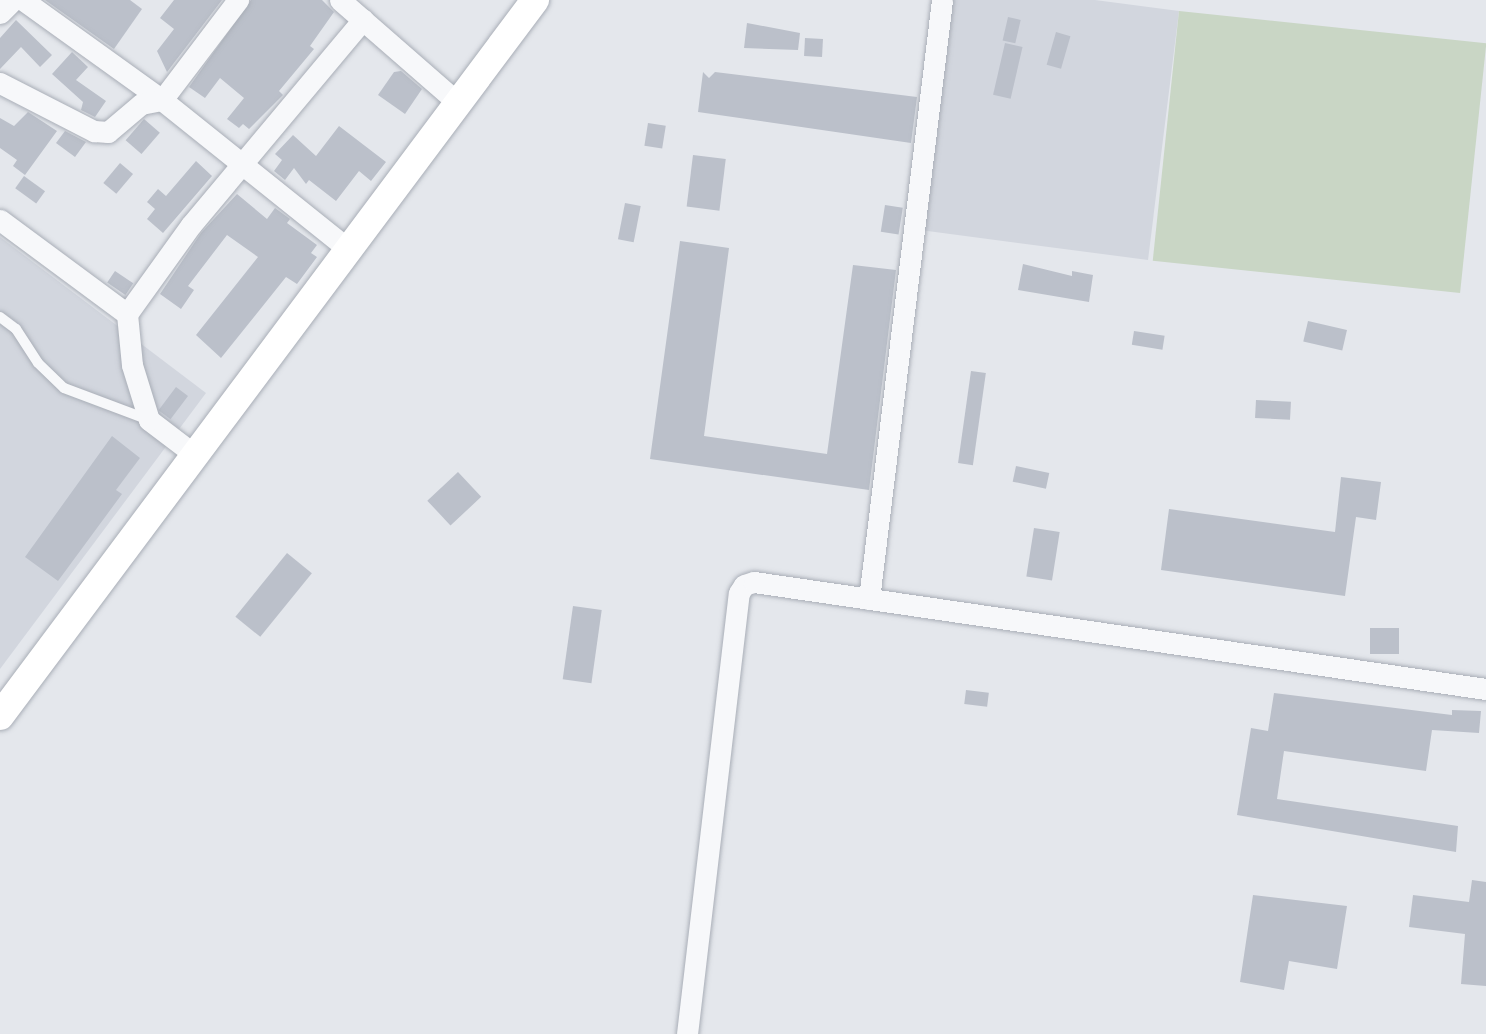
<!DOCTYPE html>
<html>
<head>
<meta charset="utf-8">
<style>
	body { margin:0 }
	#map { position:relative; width:1486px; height:1034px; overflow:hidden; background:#e4e7ec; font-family:Commissioner,sans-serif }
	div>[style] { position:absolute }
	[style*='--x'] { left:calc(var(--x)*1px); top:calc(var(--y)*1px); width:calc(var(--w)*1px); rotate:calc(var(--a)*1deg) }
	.built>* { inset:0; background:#d2d6de }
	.green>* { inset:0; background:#c9d6c5; transform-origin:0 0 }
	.building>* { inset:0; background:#bbc0ca; transform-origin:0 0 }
	.roads { filter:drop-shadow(0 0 2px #a9aeb7) drop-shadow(0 0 2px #a9aeb7) }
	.lane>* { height:10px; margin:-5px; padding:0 5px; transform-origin:5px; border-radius:5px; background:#f7f8fa }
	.street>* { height:21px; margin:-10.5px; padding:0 10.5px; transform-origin:10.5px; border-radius:10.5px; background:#f7f8fa }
	.secondary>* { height:28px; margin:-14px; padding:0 14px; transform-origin:14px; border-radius:14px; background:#fff }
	span { translate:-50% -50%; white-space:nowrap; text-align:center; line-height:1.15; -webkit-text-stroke:6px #f4f6f9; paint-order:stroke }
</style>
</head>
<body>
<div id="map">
	<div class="built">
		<i style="clip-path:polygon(949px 0,1095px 0,1179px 11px,1148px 260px,920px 230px)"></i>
		<i style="clip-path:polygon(0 237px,206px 393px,0 669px)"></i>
	</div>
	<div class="green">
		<i style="left:1179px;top:11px;width:309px;height:251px;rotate:6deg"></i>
	</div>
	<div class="building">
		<i style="clip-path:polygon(45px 0,130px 0,142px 9px,114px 49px)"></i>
		<i style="clip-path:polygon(174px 0,222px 0,167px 72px,157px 51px,174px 29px,160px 18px)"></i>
		<i style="clip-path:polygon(251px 0,322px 0,334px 12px,310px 46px,314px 49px,279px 91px,283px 95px,249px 129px,243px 124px,239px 128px,227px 119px,244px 98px,220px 78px,205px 98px,189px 87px)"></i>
		<i style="left:1008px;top:17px;width:13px;height:24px;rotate:13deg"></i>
		<i style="clip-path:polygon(16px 20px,52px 55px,40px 67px,21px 47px,0 69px,0 38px)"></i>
		<i style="clip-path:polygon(747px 23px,800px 33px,798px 50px,744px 48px)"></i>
		<i style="left:1056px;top:32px;width:15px;height:34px;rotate:16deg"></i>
		<i style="left:805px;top:38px;width:18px;height:18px;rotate:3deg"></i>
		<i style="left:1005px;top:43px;width:18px;height:53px;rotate:13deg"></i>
		<i style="clip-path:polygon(72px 52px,88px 67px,76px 80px,106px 101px,95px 117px,81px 110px,83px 102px,52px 74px)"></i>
		<i style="clip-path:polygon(401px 71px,422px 89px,405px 114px,378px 95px,394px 72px)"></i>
		<i style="clip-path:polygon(703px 72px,709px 78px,715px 72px,917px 97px,911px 143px,698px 112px)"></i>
		<i style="clip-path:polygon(28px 112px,57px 131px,25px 175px,13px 166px,17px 160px,0 148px,0 118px,14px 126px)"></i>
		<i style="left:144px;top:119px;width:21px;height:28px;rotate:41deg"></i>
		<i style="left:648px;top:123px;width:18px;height:23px;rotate:9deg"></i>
		<i style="clip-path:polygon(339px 126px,386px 162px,371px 181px,359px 171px,336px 201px,309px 180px,306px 184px,294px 168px,285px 180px,274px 171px,282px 160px,275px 154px,293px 135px,316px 156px)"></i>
		<i style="clip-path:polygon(65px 131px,86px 142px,75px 157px,56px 143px)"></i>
		<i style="left:693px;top:155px;width:33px;height:52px;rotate:7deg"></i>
		<i style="clip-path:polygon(196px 161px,212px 176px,163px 233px,147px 219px,155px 209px,147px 202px,158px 189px,166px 196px)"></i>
		<i style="left:120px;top:163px;width:17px;height:26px;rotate:40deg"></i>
		<i style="left:24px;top:176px;width:26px;height:15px;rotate:36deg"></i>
		<i style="clip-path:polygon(237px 194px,267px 219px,275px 208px,290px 219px,287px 223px,317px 245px,311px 253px,317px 257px,297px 284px,286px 277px,221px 358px,196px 335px,258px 257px,227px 235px,188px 286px,194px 290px,181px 309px,160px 294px,201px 233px)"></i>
		<i style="left:625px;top:203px;width:16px;height:37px;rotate:11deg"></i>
		<i style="left:885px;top:205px;width:18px;height:27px;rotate:9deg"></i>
		<i style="clip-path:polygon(680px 241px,729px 248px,704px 436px,827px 454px,853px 265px,896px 270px,869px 490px,650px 459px)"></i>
		<i style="clip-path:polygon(1023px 264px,1072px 276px,1072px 271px,1093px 275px,1089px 302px,1018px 290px)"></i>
		<i style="left:115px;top:271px;width:22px;height:14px;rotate:34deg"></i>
		<i style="left:1308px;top:321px;width:40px;height:21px;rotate:13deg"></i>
		<i style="left:1134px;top:331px;width:31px;height:14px;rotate:9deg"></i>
		<i style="left:971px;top:371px;width:15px;height:93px;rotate:8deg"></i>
		<i style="left:176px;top:387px;width:15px;height:29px;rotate:37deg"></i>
		<i style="left:1256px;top:400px;width:35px;height:18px;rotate:3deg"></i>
		<i style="clip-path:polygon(112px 436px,140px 458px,116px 490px,122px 494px,58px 581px,25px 557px)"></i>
		<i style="left:1016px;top:466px;width:34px;height:16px;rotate:12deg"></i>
		<i style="left:458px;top:472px;width:34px;height:42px;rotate:47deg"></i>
		<i style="clip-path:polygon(1341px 477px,1381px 482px,1376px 520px,1356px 517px,1345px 596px,1161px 570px,1169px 509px,1335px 532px)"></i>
		<i style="left:1034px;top:528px;width:26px;height:49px;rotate:9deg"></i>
		<i style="left:287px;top:553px;width:32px;height:82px;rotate:39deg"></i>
		<i style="left:573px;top:606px;width:29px;height:74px;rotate:8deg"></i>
		<i style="left:1370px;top:628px;width:29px;height:26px"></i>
		<i style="left:966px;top:690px;width:23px;height:14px;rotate:7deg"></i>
		<i style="clip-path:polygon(1274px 693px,1452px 715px,1452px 710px,1481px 711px,1479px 733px,1432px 730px,1426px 771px,1284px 751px,1277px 799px,1458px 826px,1456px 852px,1237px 815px,1251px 728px,1268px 731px)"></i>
		<i style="clip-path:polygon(1472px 880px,1486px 882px,1486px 986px,1461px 984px,1465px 934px,1409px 927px,1413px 895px,1469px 902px)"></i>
		<i style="clip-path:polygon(1253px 895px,1347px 906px,1337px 969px,1289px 961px,1284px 990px,1240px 982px)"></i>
	</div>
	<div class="roads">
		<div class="lane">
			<i style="--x:0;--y:317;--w:20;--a:37"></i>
			<i style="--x:16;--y:329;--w:40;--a:57.1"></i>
			<i style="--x:38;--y:363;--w:36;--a:44"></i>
			<i style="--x:64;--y:388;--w:91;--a:20.6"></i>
		</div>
		<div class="street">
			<i style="--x:23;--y:0;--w:171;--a:35.7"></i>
			<i style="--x:162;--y:100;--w:238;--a:38.7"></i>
			<i style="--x:340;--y:0;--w:155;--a:41.1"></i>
			<i style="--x:0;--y:13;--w:18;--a:-45"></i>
			<i style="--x:0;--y:83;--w:106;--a:27.1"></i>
			<i style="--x:94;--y:131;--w:14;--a:4"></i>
			<i style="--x:108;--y:132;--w:43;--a:-40.3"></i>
			<i style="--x:141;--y:104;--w:21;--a:-11"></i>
			<i style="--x:162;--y:100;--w:126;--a:-52.8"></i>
			<i style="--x:0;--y:220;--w:158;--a:36.5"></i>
			<i style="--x:195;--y:455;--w:58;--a:-142.7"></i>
			<i style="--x:149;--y:420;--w:58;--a:-107.2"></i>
			<i style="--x:132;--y:365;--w:51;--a:-95.6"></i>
			<i style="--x:127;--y:314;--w:110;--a:-54.3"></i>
			<i style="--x:191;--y:225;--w:268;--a:-50.1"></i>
			<i style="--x:869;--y:599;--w:603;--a:-83.05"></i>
			<i style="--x:687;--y:1034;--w:444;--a:-83.3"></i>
			<i style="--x:739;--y:593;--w:9;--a:-58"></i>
			<i style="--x:744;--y:585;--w:10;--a:-17"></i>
			<i style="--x:754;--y:582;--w:740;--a:8.32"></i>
		</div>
		<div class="secondary">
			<i style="--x:0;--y:716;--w:894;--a:-53.23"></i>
		</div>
	</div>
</div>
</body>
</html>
